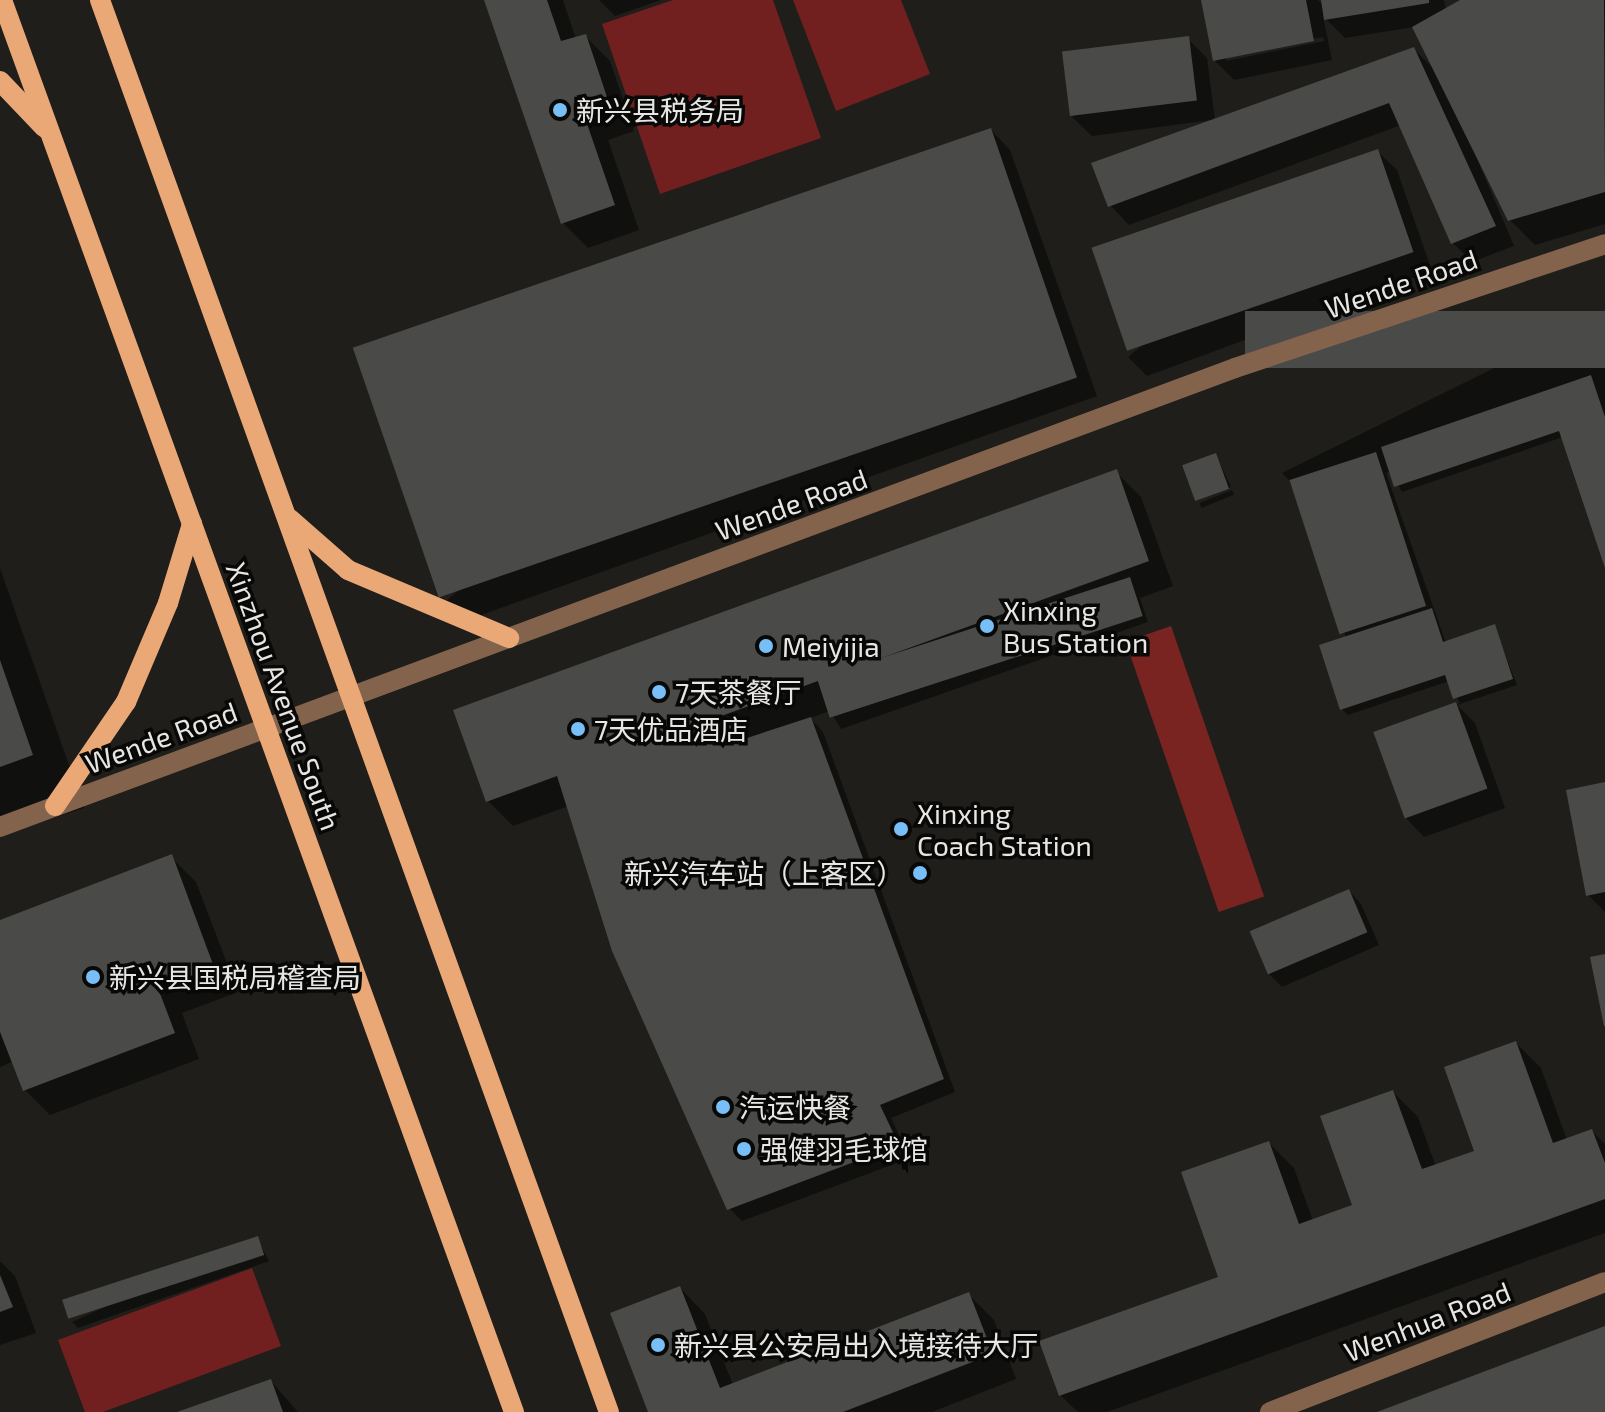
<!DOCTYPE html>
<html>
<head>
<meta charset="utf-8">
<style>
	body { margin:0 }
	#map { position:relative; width:1605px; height:1412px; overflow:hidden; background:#1f1e1b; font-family:"Exo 2","Noto Sans SC",sans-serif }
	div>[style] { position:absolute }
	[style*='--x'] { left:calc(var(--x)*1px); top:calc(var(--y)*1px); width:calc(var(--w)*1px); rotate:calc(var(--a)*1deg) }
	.green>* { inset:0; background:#71201f }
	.forest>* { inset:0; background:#7a2422; transform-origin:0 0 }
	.shadow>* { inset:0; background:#0007; transform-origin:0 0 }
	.building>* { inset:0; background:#4a4b48; transform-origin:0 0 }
	.minor>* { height:20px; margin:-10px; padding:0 10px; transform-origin:10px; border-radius:10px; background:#83634c }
	.major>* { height:20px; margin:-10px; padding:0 10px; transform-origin:10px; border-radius:10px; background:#eba877 }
	.dots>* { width:22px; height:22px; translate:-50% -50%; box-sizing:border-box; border:4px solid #080807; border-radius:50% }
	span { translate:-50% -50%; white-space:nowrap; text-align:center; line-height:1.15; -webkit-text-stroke:7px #080807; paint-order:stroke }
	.poi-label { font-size:28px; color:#e7e6e4 }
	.left { translate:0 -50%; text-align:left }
	.right { translate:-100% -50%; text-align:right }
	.street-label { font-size:28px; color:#e7e6e4 }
</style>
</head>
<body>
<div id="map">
	<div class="green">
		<i style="clip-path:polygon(673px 0,773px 0,821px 138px,660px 194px,602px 24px)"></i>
		<i style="clip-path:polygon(793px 0,901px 0,930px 74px,836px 111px)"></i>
		<i style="clip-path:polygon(252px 1268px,281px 1346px,103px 1412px,85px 1412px,58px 1340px)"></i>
	</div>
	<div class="forest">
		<i style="left:1171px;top:626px;width:286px;height:48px;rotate:71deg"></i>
	</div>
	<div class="shadow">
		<i style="clip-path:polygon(486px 0,563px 0,576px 39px,585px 36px,610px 61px,634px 131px,608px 140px,639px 230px,588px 248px,563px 223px)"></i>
		<i style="clip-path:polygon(599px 0,661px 0,615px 16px)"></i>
		<i style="clip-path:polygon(evenodd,1213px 0,1318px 0,1324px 6px,1323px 0,1444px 0,1446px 11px,1464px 0,1605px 0,1605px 224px,1535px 245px,1510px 220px,1462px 123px,1514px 246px,1472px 262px,1453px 243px,1401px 125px,1129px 225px,1110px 205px,1211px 120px,1092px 136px,1072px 117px,1188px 39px,1207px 58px,1215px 120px,1414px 49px,1435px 70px,1414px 27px,1345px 38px,1323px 16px,1332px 60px,1234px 80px,1214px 60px,1213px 0,1323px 37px,1324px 41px,1226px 61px,1226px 56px,1323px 37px)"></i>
		<i style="clip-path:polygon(991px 130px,1010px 150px,1097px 396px,464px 621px,445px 602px)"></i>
		<i style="clip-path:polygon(1377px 151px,1397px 170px,1432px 271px,1147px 376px,1128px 357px)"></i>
		<i style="clip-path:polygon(1605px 313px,1605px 563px,1563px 437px,1402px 492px,1391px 471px,1386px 473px,1446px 643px,1494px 626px,1517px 685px,1457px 705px,1475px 723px,1505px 808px,1424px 837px,1405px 817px,1376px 733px,1460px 703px,1449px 681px,1348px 715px,1342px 709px,1346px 638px,1293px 484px,1282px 473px)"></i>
		<i style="clip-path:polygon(1216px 455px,1231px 487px,1197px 499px)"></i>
		<i style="clip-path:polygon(1116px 472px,1141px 497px,1173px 586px,1140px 598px,1148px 622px,841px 729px,830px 711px,810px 718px,823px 732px,955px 1092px,891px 1118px,910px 1158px,742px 1221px,729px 1208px,569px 806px,513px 826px,488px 801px)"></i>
		<i style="left:1232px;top:490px;width:5px;height:35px;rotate:68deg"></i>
		<i style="clip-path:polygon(0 568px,84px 808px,0 836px)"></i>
		<i style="clip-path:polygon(1605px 784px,1605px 912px,1588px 895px)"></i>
		<i style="clip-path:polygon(171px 857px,196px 882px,238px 992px,182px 1013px,199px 1059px,50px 1115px,25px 1090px,14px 1061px,0 1067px,0 922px)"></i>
		<i style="clip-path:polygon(1349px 891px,1361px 904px,1379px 945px,1282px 987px,1269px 974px)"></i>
		<i style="clip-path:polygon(1516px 1043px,1541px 1068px,1567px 1140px,1592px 1131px,1605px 1144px,1605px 1233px,1107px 1412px,1078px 1412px,1060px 1395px,1221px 1278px,1269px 1143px,1294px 1168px,1313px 1221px,1355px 1206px,1393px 1092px,1418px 1117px,1436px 1167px,1476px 1152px)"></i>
		<i style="clip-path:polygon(257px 1238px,269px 1261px,78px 1328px,72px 1322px)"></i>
		<i style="clip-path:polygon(0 1261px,15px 1276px,36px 1333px,0 1345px)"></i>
		<i style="clip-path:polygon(680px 1288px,705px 1314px,733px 1385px,969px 1295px,994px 1320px,1016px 1379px,932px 1412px,650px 1412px)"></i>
		<i style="clip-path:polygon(271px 1381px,298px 1412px,182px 1412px)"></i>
	</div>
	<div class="building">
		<i style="clip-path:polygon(484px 0,547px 0,561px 41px,586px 34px,610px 106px,584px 115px,615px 205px,561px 224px)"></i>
		<i style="clip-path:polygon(1201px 0,1306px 0,1314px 41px,1213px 61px)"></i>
		<i style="clip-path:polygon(1321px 0,1429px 0,1429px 3px,1324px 20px)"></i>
		<i style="clip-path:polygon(1460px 0,1604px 0,1605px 192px,1508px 221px,1412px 27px)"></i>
		<i style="left:1189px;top:36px;width:65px;height:128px;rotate:83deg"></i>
		<i style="clip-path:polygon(1414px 47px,1496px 226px,1451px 244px,1389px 103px,1108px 207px,1091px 163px)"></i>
		<i style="left:991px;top:128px;width:264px;height:675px;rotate:71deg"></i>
		<i style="left:1378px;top:149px;width:109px;height:303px;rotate:71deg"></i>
		<i style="left:1605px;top:311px;width:57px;height:360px;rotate:90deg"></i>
		<i style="clip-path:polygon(1591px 375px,1605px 417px,1605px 568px,1559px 431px,1394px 487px,1381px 447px)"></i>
		<i style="left:1376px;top:452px;width:162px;height:91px;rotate:72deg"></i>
		<i style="left:1216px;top:453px;width:38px;height:36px;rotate:70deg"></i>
		<i style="clip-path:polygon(1117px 469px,1149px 561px,655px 740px,732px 715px,741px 740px,811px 717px,944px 1079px,880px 1105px,899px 1145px,727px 1210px,612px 951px,557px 776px,486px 802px,453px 710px)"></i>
		<i style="left:1130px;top:577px;width:41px;height:329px;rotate:72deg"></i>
		<i style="clip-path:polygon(1432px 608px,1443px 642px,1495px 624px,1513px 679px,1453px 699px,1445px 675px,1340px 710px,1319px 645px)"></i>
		<i style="clip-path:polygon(0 660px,33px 755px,0 767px)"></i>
		<i style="left:1456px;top:702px;width:92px;height:88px;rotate:70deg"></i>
		<i style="clip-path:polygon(1605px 782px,1605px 892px,1586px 896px,1566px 790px)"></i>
		<i style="clip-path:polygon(172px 854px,214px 967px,158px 988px,175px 1033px,23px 1091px,0 1032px,0 920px)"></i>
		<i style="left:1349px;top:889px;width:47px;height:108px;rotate:67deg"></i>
		<i style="clip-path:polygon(1605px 954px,1605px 1026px,1604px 1026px,1590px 957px)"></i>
		<i style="clip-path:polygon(1516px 1041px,1553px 1143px,1592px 1129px,1605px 1163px,1605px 1199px,1059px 1396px,1039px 1341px,1218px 1277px,1181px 1172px,1269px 1141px,1299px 1224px,1352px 1205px,1320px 1116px,1393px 1090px,1422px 1169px,1474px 1151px,1444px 1067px)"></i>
		<i style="left:258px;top:1236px;width:20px;height:206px;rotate:72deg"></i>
		<i style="clip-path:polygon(0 1275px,13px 1307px,0 1312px)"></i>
		<i style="clip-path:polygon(680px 1286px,720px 1388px,969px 1292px,993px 1354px,843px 1412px,648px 1412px,610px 1313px)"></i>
		<i style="clip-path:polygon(1605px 1326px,1605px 1412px,1377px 1412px)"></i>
		<i style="clip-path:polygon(271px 1379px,283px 1412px,177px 1412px)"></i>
	</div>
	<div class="minor">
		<i style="--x:0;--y:827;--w:1318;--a:-20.39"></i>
		<i style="--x:1235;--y:368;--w:390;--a:-18.5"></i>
		<i style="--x:1270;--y:1412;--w:359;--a:-21.2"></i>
	</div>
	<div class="major">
		<i style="--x:2;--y:0;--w:1502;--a:70.07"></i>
		<i style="--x:100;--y:0;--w:1501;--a:70.18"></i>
		<i style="--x:0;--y:81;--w:64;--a:46.3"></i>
		<i style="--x:290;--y:519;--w:77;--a:41.3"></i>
		<i style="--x:348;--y:570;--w:175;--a:22.9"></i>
		<i style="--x:55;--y:806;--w:126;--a:-55.7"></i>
		<i style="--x:126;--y:702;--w:108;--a:-67"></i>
		<i style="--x:168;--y:603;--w:83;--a:-73.1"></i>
	</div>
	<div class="dots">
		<i style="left:560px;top:110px;background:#78bff7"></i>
		<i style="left:987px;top:626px;background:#78bff7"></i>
		<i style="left:766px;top:646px;background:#78bff7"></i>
		<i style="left:659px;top:692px;background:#78bff7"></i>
		<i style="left:578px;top:729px;background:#78bff7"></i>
		<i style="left:901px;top:829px;background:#78bff7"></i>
		<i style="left:920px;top:873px;background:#78bff7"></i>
		<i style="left:93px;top:977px;background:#78bff7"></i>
		<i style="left:723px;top:1107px;background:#78bff7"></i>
		<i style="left:744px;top:1149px;background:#78bff7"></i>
		<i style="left:658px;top:1345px;background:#78bff7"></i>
	</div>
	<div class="poi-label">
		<span class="left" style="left:576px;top:110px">新兴县税务局</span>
		<span class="left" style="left:1003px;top:626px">Xinxing<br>Bus Station</span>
		<span class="left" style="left:782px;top:646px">Meiyijia</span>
		<span class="left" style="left:675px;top:692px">7天茶餐厅</span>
		<span class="left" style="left:594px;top:729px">7天优品酒店</span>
		<span class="left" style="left:917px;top:829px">Xinxing<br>Coach Station</span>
		<span class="right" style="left:904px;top:873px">新兴汽车站（上客区）</span>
		<span class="left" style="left:109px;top:977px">新兴县国税局稽查局</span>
		<span class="left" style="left:739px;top:1107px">汽运快餐</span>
		<span class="left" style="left:760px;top:1149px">强健羽毛球馆</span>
		<span class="left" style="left:674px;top:1345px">新兴县公安局出入境接待大厅</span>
	</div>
	<div class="street-label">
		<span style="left:1401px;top:283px;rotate:-19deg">Wende Road</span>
		<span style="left:791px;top:504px;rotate:-20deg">Wende Road</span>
		<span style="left:284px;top:696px;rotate:70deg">Xinzhou Avenue South</span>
		<span style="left:161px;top:737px;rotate:-20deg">Wende Road</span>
		<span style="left:1427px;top:1321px;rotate:-21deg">Wenhua Road</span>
	</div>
</div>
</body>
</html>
